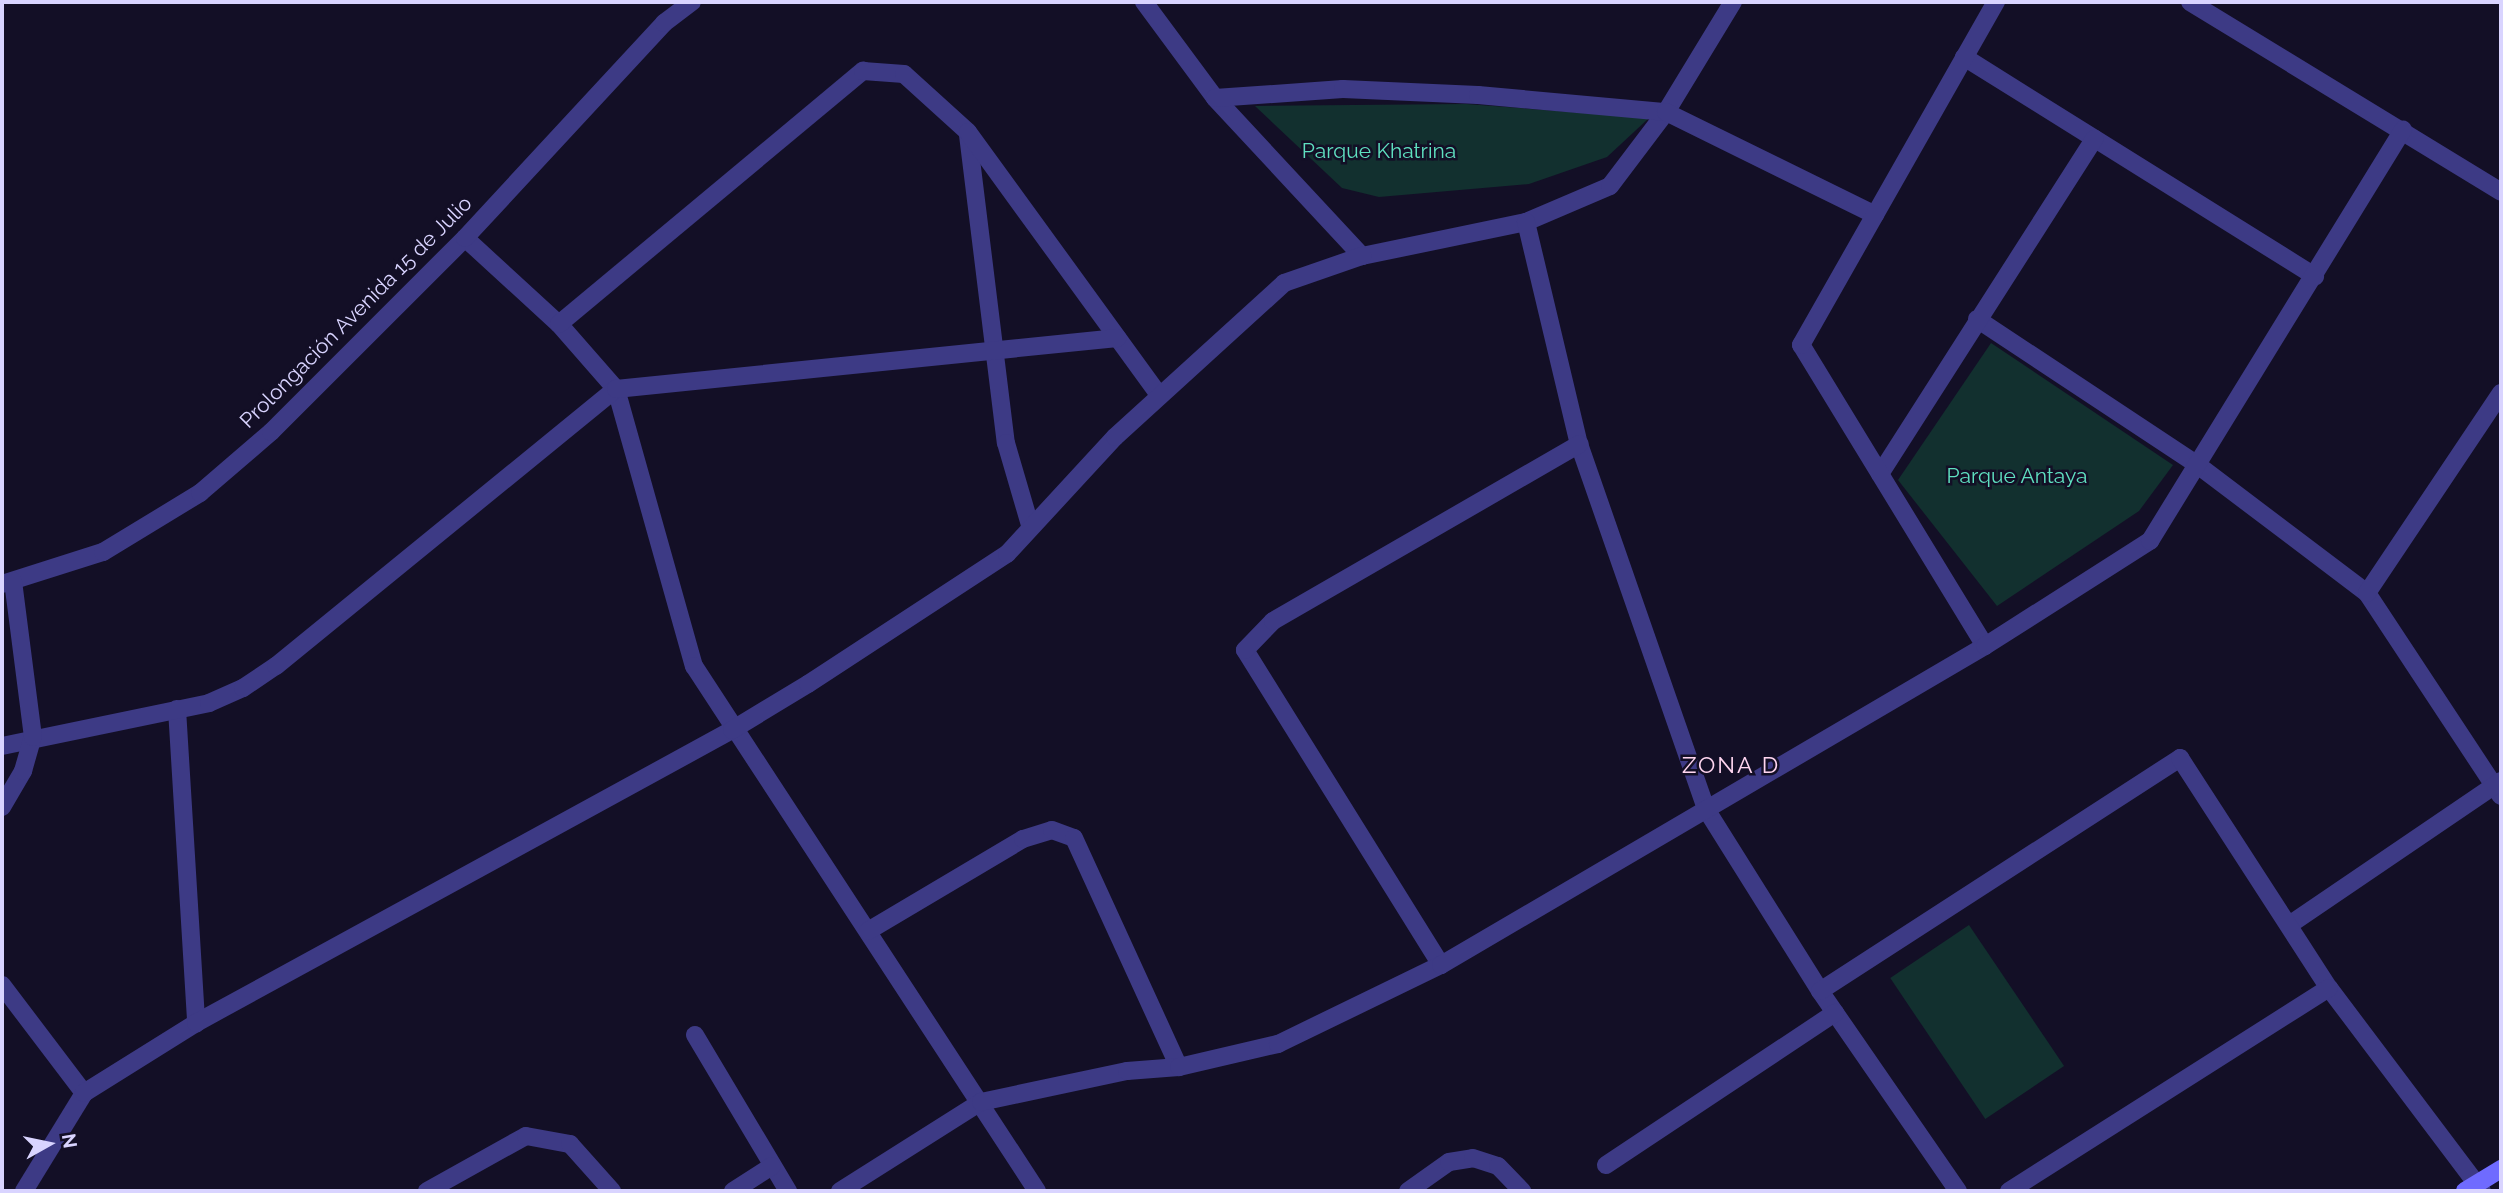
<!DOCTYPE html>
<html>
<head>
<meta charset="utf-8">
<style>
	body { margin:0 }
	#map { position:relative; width:2503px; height:1193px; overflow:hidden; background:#130f26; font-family:Raleway,sans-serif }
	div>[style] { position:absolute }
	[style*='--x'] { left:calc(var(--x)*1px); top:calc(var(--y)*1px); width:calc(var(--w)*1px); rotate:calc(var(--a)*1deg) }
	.green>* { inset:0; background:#12302f; transform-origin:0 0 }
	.street>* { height:18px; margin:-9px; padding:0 9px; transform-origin:9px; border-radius:9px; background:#3d3a85 }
	.secondary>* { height:18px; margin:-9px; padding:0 9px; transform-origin:9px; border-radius:9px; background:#6f6bff }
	span { translate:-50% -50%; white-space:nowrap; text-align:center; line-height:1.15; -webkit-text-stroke:5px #130f26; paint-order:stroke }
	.park-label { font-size:21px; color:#5fe0c0 }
	.street-label { font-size:21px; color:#d9d4ff }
	.neighbourhood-label { font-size:23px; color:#ffd6f0; letter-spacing:2px }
	.frame { position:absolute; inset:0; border:4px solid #d9d4ff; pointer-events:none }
	.north { position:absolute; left:14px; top:1109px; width:70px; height:70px; -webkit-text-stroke:5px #130f26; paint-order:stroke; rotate:81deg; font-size:19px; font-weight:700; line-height:28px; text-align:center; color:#d9d4ff }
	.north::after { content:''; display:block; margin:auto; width:24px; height:32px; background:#d9d4ff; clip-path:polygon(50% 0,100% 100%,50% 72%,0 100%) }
</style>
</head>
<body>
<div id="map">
	<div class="green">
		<i style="clip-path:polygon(1466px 104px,1649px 118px,1607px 157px,1529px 184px,1379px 197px,1342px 188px,1255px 106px)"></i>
		<i style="clip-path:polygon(1991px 343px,2173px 465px,2139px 511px,1997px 606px,1898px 480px)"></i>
		<i style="left:1969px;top:925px;width:170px;height:95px;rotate:56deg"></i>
	</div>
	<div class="street">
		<i style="--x:1144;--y:2;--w:119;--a:53.5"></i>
		<i style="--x:1215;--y:98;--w:216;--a:47.1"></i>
		<i style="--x:1362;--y:256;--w:167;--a:-11.7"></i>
		<i style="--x:1526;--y:222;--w:91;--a:-23.2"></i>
		<i style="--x:1610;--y:186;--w:93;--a:-52.9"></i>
		<i style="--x:1666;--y:112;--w:129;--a:-58.7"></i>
		<i style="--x:2190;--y:2;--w:364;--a:31.4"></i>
		<i style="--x:1964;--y:57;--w:414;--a:32"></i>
		<i style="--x:1215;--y:98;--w:128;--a:-4"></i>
		<i style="--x:1343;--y:89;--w:135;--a:2.5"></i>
		<i style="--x:1478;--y:95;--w:189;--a:5.2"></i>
		<i style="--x:1666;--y:112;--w:233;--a:26.2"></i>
		<i style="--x:968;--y:135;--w:310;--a:83"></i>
		<i style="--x:1006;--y:443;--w:85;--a:73.7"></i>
		<i style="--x:1526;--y:222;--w:228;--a:76.6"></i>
		<i style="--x:1579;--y:444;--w:386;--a:70.8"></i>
		<i style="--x:1706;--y:809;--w:215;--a:57.9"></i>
		<i style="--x:1820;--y:991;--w:243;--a:55.4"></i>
		<i style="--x:465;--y:238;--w:127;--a:42.5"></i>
		<i style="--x:559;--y:324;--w:86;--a:48.8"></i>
		<i style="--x:616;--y:389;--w:288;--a:74.3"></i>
		<i style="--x:694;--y:666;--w:627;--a:56.84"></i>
		<i style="--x:1977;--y:319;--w:266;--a:33.5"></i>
		<i style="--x:2199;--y:466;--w:211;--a:37.1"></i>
		<i style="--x:2367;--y:593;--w:243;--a:56.6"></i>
		<i style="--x:559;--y:324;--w:396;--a:-39.8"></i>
		<i style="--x:863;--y:71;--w:41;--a:4.2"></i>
		<i style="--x:904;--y:74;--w:86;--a:42.2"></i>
		<i style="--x:968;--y:132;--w:325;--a:54"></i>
		<i style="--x:1880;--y:474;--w:398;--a:-57.4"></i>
		<i style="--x:2;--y:584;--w:106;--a:-17.6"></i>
		<i style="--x:103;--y:552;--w:114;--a:-31.3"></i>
		<i style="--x:200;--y:493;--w:94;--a:-40.7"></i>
		<i style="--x:271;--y:432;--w:274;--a:-45"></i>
		<i style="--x:465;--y:238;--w:293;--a:-47.2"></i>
		<i style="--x:664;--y:23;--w:35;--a:-37"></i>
		<i style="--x:2367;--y:593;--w:241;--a:-56.2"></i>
		<i style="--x:1985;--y:646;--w:353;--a:-121.4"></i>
		<i style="--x:1801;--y:345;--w:395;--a:-60.4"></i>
		<i style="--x:177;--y:709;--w:315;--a:86.5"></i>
		<i style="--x:2;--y:746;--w:211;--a:-11.7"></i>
		<i style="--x:209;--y:703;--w:37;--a:-24"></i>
		<i style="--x:243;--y:688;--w:40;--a:-34"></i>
		<i style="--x:276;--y:666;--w:439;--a:-39.2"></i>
		<i style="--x:616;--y:389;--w:504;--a:-5.81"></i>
		<i style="--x:2;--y:807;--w:42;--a:-59.7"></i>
		<i style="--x:23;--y:771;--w:35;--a:-74"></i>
		<i style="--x:33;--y:737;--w:157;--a:-97.3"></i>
		<i style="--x:2289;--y:925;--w:256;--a:-34.2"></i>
		<i style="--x:868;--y:931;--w:180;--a:-30.7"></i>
		<i style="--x:1023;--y:839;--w:30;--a:-17"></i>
		<i style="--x:1052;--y:830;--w:23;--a:20"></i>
		<i style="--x:1074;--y:838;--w:252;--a:65.4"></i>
		<i style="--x:1441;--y:965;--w:371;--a:-121.9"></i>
		<i style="--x:1245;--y:650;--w:40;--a:-46"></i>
		<i style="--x:1273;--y:621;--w:354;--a:-30"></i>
		<i style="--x:2;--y:985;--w:136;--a:52.8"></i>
		<i style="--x:1820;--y:991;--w:429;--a:-32.9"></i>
		<i style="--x:2180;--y:758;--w:274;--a:57.1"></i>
		<i style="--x:2329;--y:988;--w:254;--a:53"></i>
		<i style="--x:695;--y:1035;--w:182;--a:59.2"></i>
		<i style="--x:1606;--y:1165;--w:275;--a:-33.6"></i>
		<i style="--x:24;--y:1191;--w:115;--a:-58.5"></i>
		<i style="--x:84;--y:1093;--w:132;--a:-32"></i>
		<i style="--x:196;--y:1023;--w:611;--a:-28.66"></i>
		<i style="--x:732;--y:730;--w:89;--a:-31.2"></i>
		<i style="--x:808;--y:684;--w:238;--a:-33.2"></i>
		<i style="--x:1007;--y:554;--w:159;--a:-47.3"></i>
		<i style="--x:1115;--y:437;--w:229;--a:-42.3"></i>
		<i style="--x:1284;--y:283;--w:83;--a:-19.1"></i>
		<i style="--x:427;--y:1191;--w:113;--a:-29.1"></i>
		<i style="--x:526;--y:1136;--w:45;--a:10.3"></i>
		<i style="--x:570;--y:1144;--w:63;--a:48.2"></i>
		<i style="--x:733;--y:1191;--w:46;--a:-32.7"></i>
		<i style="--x:840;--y:1191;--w:167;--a:-32.3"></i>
		<i style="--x:981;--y:1102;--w:149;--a:-12"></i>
		<i style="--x:1127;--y:1071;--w:52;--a:-4.4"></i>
		<i style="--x:1179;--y:1067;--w:102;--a:-13.1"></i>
		<i style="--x:1278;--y:1044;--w:181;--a:-25.9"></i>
		<i style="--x:1441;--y:965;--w:631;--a:-30.39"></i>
		<i style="--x:1985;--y:646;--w:196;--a:-32.5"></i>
		<i style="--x:2150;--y:541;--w:483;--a:-58.4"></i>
		<i style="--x:1408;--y:1191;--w:50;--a:-35.3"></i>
		<i style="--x:1449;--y:1162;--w:24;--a:-9"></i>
		<i style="--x:1473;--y:1158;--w:26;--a:18"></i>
		<i style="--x:1498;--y:1166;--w:35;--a:46"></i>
		<i style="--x:2009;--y:1191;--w:379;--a:-32.4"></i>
	</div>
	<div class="secondary">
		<i style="--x:2465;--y:1191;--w:42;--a:-31.4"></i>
	</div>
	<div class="park-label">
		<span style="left:1379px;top:151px">Parque Khatrina</span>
		<span style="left:2017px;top:476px">Parque Antaya</span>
	</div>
	<div class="street-label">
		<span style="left:356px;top:312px;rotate:-45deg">Prolongación Avenida 15 de Julio</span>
	</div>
	<div class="neighbourhood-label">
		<span style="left:1731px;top:765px">ZONA D</span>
	</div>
	<div class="frame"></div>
	<div class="north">N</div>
</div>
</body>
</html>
